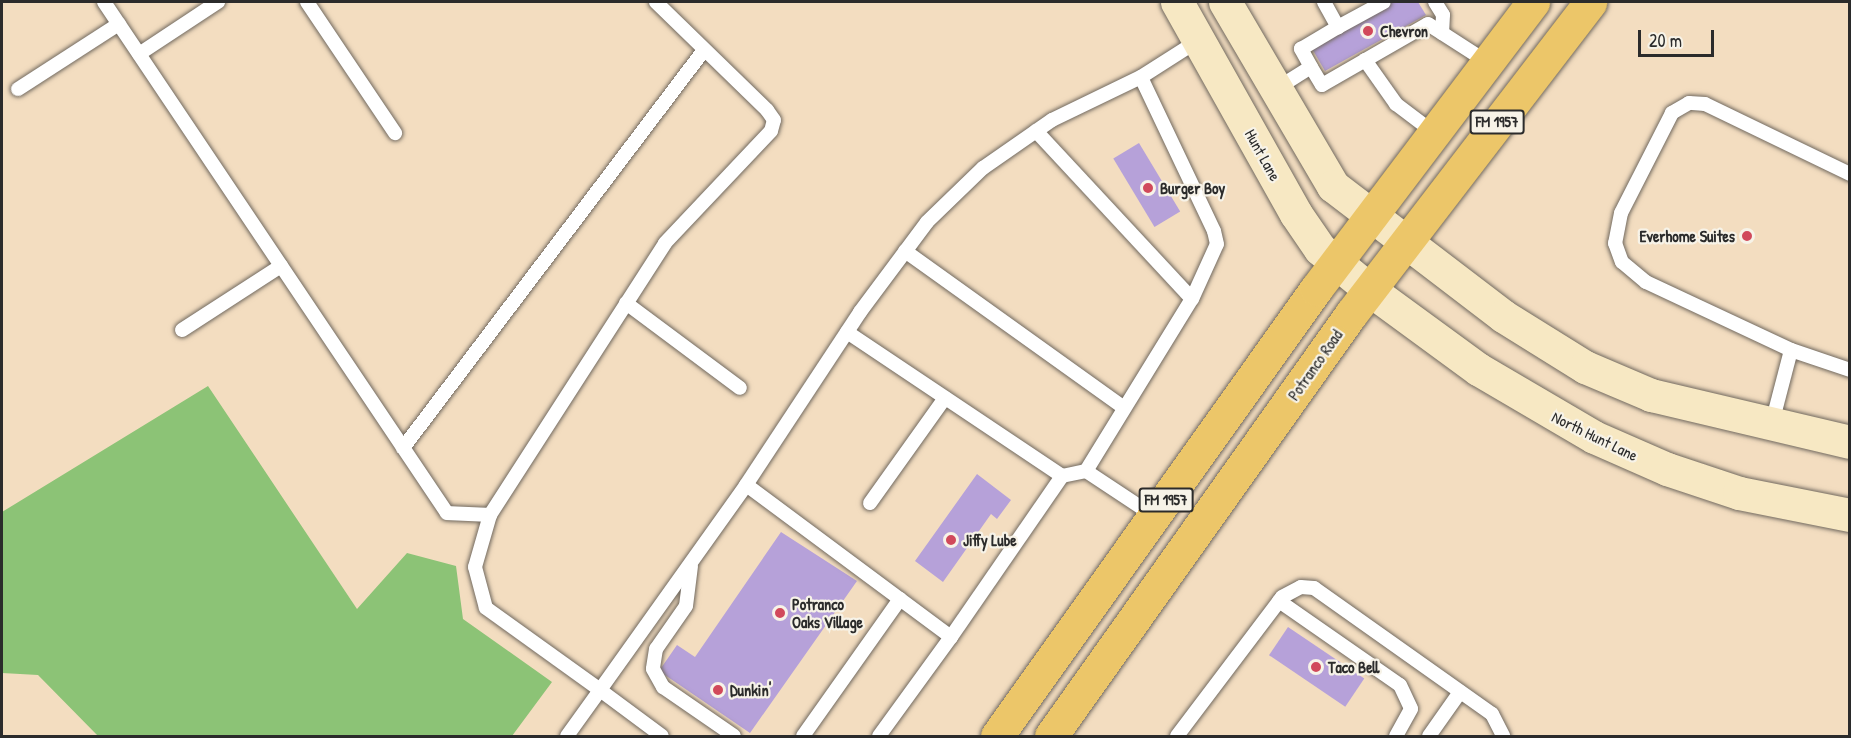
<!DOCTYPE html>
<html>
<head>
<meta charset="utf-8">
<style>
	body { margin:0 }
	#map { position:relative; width:1851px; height:738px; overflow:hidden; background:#f3ddc0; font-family:"Patrick Hand",sans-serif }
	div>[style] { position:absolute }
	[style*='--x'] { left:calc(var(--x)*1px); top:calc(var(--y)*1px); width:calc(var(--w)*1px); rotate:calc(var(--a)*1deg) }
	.green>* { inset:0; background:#8cc376 }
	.building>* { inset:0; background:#b6a1d9; transform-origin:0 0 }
	.roads { filter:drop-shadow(0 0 2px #71695f) drop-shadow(0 0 2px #71695f) }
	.lane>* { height:14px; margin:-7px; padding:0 7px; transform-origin:7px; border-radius:7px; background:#fff }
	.secondary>* { height:33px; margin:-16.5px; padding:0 16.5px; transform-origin:16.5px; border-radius:16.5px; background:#f7e8c3 }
	.primary>* { height:33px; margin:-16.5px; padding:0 16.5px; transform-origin:16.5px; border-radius:16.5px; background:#ecc669 }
	.dots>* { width:16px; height:16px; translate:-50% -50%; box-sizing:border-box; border:3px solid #f7f3e8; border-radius:50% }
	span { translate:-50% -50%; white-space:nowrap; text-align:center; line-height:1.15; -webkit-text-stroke:4.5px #f7f3e8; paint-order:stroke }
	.shield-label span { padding:2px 4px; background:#f7f3e8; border:2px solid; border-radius:4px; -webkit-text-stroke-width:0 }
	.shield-label { font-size:15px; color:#2b2b2b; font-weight:700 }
	.poi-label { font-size:16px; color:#2b2b2b; font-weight:700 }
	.left { translate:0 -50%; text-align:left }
	.right { translate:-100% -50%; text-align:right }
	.street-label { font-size:16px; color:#2b2b2b }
	.frame { position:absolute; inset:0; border:3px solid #2b2b2b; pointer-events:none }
	.scale { position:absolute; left:1638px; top:30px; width:76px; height:27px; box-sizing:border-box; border:3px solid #2b2b2b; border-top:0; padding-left:8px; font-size:18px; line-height:21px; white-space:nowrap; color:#2b2b2b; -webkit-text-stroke:4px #f7f3e8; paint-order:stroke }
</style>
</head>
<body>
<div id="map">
	<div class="green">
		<i style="clip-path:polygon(208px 386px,357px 609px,407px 553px,456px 566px,463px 619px,552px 682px,512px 736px,98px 736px,38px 675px,2px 673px,2px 512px)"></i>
	</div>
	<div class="building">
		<i style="clip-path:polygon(1392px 2px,1418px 2px,1426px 15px,1325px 71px,1311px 47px)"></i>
		<i style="left:1139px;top:143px;width:80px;height:30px;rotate:59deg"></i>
		<i style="clip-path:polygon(977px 474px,1011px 500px,997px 519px,991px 514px,943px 582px,915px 561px)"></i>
		<i style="clip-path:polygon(781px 532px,857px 581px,750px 733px,659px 671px,677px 645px,695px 657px)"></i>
		<i style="left:1288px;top:627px;width:92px;height:34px;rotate:34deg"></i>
	</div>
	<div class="roads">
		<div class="lane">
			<i style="--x:104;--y:2;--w:615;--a:56.13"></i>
			<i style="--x:447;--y:513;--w:43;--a:2.7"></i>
			<i style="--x:490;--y:515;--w:323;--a:-57.2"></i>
			<i style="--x:665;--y:243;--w:154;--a:-46.6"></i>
			<i style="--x:771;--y:131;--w:11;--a:-75"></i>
			<i style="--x:774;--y:120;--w:12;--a:-125"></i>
			<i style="--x:767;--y:110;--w:155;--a:-135.8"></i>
			<i style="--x:307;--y:2;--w:158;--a:56.1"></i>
			<i style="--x:1324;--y:2;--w:29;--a:61"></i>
			<i style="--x:1338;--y:27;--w:52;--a:-28.5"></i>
			<i style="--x:1435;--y:2;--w:15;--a:58"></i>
			<i style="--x:1443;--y:15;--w:18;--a:93"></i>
			<i style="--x:139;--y:54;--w:95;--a:-33.4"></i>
			<i style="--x:1365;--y:60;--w:54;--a:54.8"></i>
			<i style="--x:1396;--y:104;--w:46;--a:37.1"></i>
			<i style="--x:1311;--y:67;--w:21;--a:59"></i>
			<i style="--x:1322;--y:85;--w:122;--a:-29.9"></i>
			<i style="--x:1428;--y:24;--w:70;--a:32.8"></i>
			<i style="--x:18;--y:89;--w:120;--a:-32.8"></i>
			<i style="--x:1276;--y:89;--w:41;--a:-32.2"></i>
			<i style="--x:1311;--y:67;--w:21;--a:-119"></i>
			<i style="--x:1301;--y:49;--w:43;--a:-30.7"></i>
			<i style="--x:1036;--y:131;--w:229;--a:47.1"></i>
			<i style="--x:1850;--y:174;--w:161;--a:-154.2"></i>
			<i style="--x:1705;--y:104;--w:16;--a:-176"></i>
			<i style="--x:1689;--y:103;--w:20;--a:150"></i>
			<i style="--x:1672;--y:113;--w:112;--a:117"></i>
			<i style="--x:1621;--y:213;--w:31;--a:101"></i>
			<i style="--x:1615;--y:243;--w:20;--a:70"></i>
			<i style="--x:1622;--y:262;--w:31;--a:40"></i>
			<i style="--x:1646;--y:282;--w:160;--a:25.1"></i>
			<i style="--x:1791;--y:350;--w:62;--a:18.7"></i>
			<i style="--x:905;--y:251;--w:269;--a:35.6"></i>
			<i style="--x:626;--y:303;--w:142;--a:36.7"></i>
			<i style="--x:182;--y:330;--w:118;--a:-32.9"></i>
			<i style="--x:847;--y:332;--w:259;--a:33.8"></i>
			<i style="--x:1062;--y:476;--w:25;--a:-12"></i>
			<i style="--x:1086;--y:471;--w:82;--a:33.5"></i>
			<i style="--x:1772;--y:423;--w:75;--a:-75.4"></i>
			<i style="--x:403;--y:448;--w:499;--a:-52.9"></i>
			<i style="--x:1086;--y:471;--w:202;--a:-58.4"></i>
			<i style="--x:1192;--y:299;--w:60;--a:-65.6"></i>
			<i style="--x:1217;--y:244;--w:13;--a:-103"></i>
			<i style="--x:1214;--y:231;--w:170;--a:-115.4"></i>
			<i style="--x:870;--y:503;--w:129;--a:-54.5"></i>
			<i style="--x:490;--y:515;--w:54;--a:106.1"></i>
			<i style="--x:475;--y:567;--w:42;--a:75"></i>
			<i style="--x:486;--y:608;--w:140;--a:35.7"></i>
			<i style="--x:600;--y:690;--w:252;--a:-54.5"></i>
			<i style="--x:691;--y:566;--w:40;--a:97.1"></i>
			<i style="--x:686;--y:606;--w:52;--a:124.9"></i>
			<i style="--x:656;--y:649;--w:20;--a:99"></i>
			<i style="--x:653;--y:669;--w:21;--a:61"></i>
			<i style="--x:663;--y:687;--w:86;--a:34.6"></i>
			<i style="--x:1279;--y:601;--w:147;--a:34.8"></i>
			<i style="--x:1400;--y:685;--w:26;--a:65"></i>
			<i style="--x:1411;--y:709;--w:31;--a:119"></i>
			<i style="--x:951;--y:637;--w:196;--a:-55.4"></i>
			<i style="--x:567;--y:736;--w:57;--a:-54.3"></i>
			<i style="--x:600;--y:690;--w:77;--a:36.6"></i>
			<i style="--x:803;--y:736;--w:168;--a:-54.7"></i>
			<i style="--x:879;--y:736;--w:122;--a:-54"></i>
			<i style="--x:951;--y:637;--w:255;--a:-143.4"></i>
			<i style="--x:746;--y:485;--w:207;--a:-56.6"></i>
			<i style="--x:860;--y:312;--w:112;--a:-53.3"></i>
			<i style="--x:927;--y:222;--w:78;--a:-44"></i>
			<i style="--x:983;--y:168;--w:84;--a:-34.8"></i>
			<i style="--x:1052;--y:120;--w:99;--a:-25.8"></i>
			<i style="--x:1141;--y:77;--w:69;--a:-32.5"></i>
			<i style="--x:1177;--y:736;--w:174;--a:-52.9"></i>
			<i style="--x:1282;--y:597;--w:21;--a:-28"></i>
			<i style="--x:1301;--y:587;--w:13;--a:4"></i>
			<i style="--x:1314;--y:588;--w:218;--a:35.3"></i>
			<i style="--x:1492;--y:714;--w:25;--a:63"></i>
			<i style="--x:1429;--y:736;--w:54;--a:-54.8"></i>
		</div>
		<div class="secondary">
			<i style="--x:1177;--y:2;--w:243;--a:60.7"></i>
			<i style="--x:1296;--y:214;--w:42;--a:55.6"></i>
			<i style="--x:1320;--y:249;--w:65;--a:39.4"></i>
			<i style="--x:1370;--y:290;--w:134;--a:36.2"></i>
			<i style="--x:1478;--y:369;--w:134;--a:30.4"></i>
			<i style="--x:1594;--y:437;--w:80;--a:23.7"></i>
			<i style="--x:1667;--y:469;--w:76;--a:18.4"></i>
			<i style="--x:1739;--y:493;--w:113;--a:11.2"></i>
			<i style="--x:1225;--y:2;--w:213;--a:59.6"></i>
			<i style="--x:1333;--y:186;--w:214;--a:37.4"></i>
			<i style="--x:1503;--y:316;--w:97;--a:31.9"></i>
			<i style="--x:1585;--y:367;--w:72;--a:23"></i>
			<i style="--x:1651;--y:395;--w:204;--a:13.3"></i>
		</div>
		<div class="primary">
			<i style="--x:997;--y:736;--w:549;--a:-54.49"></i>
			<i style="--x:1316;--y:289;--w:360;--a:-52.9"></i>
			<i style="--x:1051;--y:736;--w:518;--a:-54.59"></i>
			<i style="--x:1351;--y:314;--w:393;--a:-52.5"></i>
		</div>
	</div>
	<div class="dots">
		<i style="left:1368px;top:31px;background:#d1495b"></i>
		<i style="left:1148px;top:188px;background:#d1495b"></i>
		<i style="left:1747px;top:236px;background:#d1495b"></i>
		<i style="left:951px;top:540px;background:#d1495b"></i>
		<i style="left:780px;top:613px;background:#d1495b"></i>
		<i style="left:1316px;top:667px;background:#d1495b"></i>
		<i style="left:718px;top:690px;background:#d1495b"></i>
	</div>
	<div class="shield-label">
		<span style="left:1497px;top:122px">FM 1957</span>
		<span style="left:1166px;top:500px">FM 1957</span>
	</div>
	<div class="poi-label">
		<span class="left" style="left:1380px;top:31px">Chevron</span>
		<span class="left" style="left:1160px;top:188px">Burger Boy</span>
		<span class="right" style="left:1735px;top:236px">Everhome Suites</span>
		<span class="left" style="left:963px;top:540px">Jiffy Lube</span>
		<span class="left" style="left:792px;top:613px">Potranco<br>Oaks Village</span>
		<span class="left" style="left:1328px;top:667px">Taco Bell</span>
		<span class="left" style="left:730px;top:690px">Dunkin'</span>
	</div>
	<div class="street-label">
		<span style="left:1263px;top:155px;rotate:61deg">Hunt Lane</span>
		<span style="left:1315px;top:365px;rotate:-55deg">Potranco Road</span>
		<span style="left:1595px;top:436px;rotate:26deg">North Hunt Lane</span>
	</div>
	<div class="frame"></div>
	<div class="scale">20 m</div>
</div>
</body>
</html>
